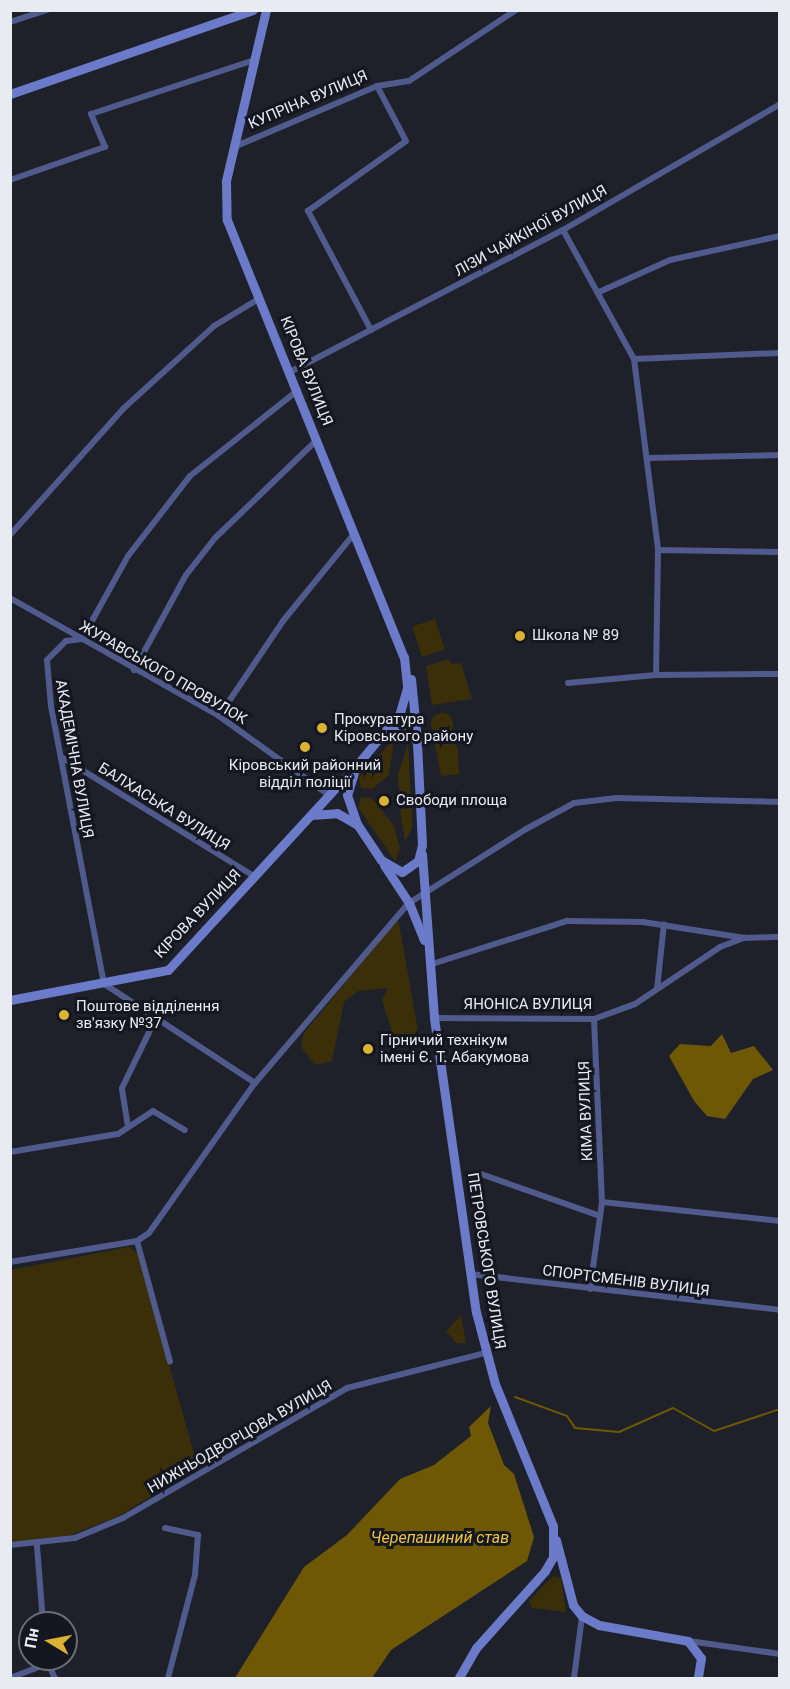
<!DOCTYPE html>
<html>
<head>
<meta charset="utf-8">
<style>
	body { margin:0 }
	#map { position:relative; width:790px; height:1689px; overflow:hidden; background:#1e212a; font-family:Roboto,sans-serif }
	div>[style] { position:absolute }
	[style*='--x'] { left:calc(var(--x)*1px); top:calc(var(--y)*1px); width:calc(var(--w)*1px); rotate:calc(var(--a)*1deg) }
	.green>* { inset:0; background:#3b2f09; transform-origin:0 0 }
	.round { border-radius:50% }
	.water>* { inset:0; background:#6f5804 }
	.stream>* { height:2px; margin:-1px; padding:0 1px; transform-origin:1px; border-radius:1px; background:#6f5804 }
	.minor>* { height:6px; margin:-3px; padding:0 3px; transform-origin:3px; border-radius:3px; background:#505a8c }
	.secondary>* { height:9px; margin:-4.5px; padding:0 4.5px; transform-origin:4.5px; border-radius:4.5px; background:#6b7ac9 }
	.dots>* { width:16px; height:16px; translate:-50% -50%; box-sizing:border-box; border:3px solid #151720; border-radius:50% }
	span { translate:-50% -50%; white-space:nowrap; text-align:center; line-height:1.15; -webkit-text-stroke:6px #151720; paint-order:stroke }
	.street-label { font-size:15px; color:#e9ebf2 }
	.poi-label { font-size:15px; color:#e9ebf2 }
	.left { translate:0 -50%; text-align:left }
	.water-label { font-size:16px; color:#edc342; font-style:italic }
	.frame { position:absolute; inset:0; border:12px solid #e9ebf2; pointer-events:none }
	.north { position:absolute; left:18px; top:1611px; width:60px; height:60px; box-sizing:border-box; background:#151720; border:2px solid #6a6c74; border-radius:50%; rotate:280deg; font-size:16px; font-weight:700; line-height:24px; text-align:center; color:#e9ebf2 }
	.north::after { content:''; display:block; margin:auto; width:21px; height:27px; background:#dbb233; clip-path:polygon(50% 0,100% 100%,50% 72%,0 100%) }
</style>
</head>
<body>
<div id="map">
	<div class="green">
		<i style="left:435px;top:619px;width:32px;height:24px;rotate:72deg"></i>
		<i style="clip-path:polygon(449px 659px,451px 664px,461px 663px,472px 699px,432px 705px,426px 666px)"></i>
		<i class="round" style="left:431px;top:713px;width:22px;height:22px"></i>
		<i style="clip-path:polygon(394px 739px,389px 775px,372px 789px,361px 788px,359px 778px)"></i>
		<i style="clip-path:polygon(451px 739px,458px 749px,459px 774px,441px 776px,434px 740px)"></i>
		<i style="clip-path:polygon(408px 743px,411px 805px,400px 806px,398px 775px)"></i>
		<i style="clip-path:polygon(361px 797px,372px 798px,394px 826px,400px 849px,395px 861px,358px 807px)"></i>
		<i style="clip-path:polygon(412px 808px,412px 828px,405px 841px,400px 809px)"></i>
		<i style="clip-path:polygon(398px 918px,419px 1036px,394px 1038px,382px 1000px,388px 988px,358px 991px,344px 1002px,332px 1061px,315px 1065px,301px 1047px,304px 1033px)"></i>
		<i style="clip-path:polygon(129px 1247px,138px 1254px,198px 1468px,117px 1517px,68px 1536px,11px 1542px,11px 1270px)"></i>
		<i style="clip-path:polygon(461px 1315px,466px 1343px,456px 1343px,446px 1331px)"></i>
		<i style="clip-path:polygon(553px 1576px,561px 1578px,566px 1612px,532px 1608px,529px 1601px)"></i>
	</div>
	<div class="water">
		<i style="clip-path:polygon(722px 1034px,731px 1053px,754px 1046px,773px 1070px,753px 1079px,725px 1119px,707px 1116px,694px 1101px,669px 1056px,680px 1044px,711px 1046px)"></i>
		<i style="clip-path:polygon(491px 1406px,488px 1423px,504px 1465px,514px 1474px,534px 1537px,527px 1561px,391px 1650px,372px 1678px,235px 1678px,304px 1567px,347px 1535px,400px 1479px,434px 1465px,471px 1436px,469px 1427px)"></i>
	</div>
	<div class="stream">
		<i style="--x:515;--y:1397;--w:55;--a:20.1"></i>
		<i style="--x:567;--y:1416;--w:14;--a:56"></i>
		<i style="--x:575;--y:1428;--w:44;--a:5.2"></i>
		<i style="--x:619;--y:1432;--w:59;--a:-24"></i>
		<i style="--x:673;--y:1408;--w:47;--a:29.3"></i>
		<i style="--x:714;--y:1431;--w:70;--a:-18.4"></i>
	</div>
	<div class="minor">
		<i style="--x:10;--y:22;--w:39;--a:-18"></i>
		<i style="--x:234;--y:147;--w:155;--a:-23.1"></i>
		<i style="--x:377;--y:86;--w:32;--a:-9"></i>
		<i style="--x:409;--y:81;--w:128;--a:-33.6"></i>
		<i style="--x:10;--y:180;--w:101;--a:-19.2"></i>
		<i style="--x:105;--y:147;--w:36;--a:-113"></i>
		<i style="--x:91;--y:114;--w:172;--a:-18.3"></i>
		<i style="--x:563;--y:230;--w:147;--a:61.2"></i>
		<i style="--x:634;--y:359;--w:193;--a:82.8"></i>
		<i style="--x:658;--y:550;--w:125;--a:90.9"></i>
		<i style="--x:599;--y:292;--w:78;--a:-24.3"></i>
		<i style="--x:670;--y:260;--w:113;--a:-12.3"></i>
		<i style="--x:371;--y:330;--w:135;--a:-117.9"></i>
		<i style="--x:308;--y:211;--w:120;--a:-35.5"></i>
		<i style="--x:406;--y:141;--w:62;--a:-117.8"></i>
		<i style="--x:634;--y:359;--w:146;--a:-2.4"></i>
		<i style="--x:290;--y:372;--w:308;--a:-27.5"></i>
		<i style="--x:563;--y:230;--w:251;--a:-30.1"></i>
		<i style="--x:649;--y:458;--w:131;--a:-1.3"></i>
		<i style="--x:10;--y:535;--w:171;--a:-48.1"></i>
		<i style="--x:124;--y:408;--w:122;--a:-42.3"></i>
		<i style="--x:214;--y:326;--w:54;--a:-31.3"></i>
		<i style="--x:658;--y:550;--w:122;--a:0.9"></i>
		<i style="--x:10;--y:598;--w:240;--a:29.4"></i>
		<i style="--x:219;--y:716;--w:135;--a:35.7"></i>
		<i style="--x:134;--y:670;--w:108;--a:-61.3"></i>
		<i style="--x:186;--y:575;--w:47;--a:-51.9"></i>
		<i style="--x:215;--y:538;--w:141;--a:-43.9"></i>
		<i style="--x:568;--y:683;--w:88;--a:-5.2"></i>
		<i style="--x:656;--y:675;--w:124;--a:-0.5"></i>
		<i style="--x:219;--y:716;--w:115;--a:-56"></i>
		<i style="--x:283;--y:621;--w:112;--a:-50.8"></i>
		<i style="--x:61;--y:757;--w:228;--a:31.7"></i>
		<i style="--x:429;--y:965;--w:145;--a:-17.7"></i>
		<i style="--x:567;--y:921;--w:76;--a:0.8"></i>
		<i style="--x:643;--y:922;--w:103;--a:8.9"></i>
		<i style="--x:745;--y:938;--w:35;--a:-2"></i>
		<i style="--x:657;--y:989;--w:65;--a:-83.9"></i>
		<i style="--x:434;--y:1018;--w:160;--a:0.4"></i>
		<i style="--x:594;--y:1019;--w:44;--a:-20.1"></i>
		<i style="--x:635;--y:1004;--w:102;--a:-33.8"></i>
		<i style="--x:720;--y:947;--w:26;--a:-21"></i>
		<i style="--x:255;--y:1083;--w:181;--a:-146.7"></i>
		<i style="--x:104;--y:984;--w:283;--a:-100.8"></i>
		<i style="--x:51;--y:706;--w:46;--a:-95"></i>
		<i style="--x:47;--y:660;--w:27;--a:-45"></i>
		<i style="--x:66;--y:641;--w:16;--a:-7"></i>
		<i style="--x:82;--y:639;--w:95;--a:-61"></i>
		<i style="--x:128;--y:556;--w:101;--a:-52.2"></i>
		<i style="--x:190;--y:476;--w:138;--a:-38.5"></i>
		<i style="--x:128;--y:1127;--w:39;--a:-99"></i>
		<i style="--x:122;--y:1088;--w:78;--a:-64.1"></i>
		<i style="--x:10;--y:1152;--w:109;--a:-9.5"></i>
		<i style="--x:118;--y:1134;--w:42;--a:-33.3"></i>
		<i style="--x:153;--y:1111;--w:37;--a:31"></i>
		<i style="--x:478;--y:1173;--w:129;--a:19.4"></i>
		<i style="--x:602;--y:1202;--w:179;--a:6.1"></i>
		<i style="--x:137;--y:1241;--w:125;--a:74.7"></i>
		<i style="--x:10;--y:1262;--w:129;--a:-9.4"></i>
		<i style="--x:137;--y:1241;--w:14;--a:-34"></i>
		<i style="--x:149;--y:1233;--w:184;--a:-54.8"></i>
		<i style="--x:255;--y:1083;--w:237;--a:-49.5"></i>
		<i style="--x:409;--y:903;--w:138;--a:-32.3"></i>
		<i style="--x:526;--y:829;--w:55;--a:-28.4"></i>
		<i style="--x:574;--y:803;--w:43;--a:-6.6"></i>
		<i style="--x:617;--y:798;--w:163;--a:1.4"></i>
		<i style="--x:470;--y:1274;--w:312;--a:6.6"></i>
		<i style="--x:590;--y:1289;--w:88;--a:-82.1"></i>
		<i style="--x:602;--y:1202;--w:183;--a:-92.5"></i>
		<i style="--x:165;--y:1528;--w:34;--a:12"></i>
		<i style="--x:198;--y:1535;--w:40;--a:94.3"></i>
		<i style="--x:195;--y:1575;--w:106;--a:104.7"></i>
		<i style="--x:10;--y:1545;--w:65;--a:-6.1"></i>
		<i style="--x:75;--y:1538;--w:52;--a:-22.6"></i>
		<i style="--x:123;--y:1518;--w:259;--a:-30.1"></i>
		<i style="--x:347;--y:1388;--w:142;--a:-14.2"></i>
		<i style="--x:37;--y:1546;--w:77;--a:85.5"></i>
		<i style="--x:689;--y:1641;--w:92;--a:8.1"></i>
		<i style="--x:46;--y:1659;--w:21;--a:65"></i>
		<i style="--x:10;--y:1678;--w:39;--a:-21"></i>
		<i style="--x:574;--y:1678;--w:63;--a:-82.6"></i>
	</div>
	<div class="secondary">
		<i style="--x:266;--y:10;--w:176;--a:103.2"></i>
		<i style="--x:226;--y:181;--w:39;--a:89"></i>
		<i style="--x:227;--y:220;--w:471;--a:68"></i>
		<i style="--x:404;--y:657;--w:31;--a:84"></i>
		<i style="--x:407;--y:688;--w:26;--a:106"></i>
		<i style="--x:400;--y:713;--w:69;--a:129.7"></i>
		<i style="--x:356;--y:766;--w:30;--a:107"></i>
		<i style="--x:347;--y:795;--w:31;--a:71"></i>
		<i style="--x:357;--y:824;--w:43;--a:56.3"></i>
		<i style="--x:381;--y:860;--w:24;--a:30"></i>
		<i style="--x:402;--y:872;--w:19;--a:-35"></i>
		<i style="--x:418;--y:861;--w:16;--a:-76"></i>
		<i style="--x:422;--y:845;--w:103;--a:-92.8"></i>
		<i style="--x:417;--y:742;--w:20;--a:-135"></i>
		<i style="--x:403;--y:728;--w:19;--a:164"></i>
		<i style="--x:10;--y:94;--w:257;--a:-19.1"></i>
		<i style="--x:411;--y:679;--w:61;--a:84.4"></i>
		<i style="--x:311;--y:815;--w:26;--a:-4"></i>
		<i style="--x:337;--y:813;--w:22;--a:30"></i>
		<i style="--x:422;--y:854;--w:164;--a:85.8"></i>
		<i style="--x:434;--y:1018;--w:297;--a:81.9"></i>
		<i style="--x:476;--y:1312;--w:74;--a:75.2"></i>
		<i style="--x:495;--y:1384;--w:153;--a:67.8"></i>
		<i style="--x:553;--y:1526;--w:31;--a:90"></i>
		<i style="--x:553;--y:1557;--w:16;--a:120"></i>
		<i style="--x:545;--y:1571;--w:103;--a:131.9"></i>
		<i style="--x:476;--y:1648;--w:34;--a:120"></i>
		<i style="--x:384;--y:865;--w:45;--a:56.7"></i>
		<i style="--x:409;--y:903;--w:40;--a:68"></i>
		<i style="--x:10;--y:1000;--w:161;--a:-10.8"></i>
		<i style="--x:168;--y:970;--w:269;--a:-47.4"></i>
		<i style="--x:556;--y:1540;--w:67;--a:75.3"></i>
		<i style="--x:573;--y:1605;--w:14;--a:51"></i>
		<i style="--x:582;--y:1616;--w:19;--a:28"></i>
		<i style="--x:599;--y:1625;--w:90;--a:10.2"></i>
		<i style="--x:688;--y:1641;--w:21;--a:53"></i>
		<i style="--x:701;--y:1658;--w:20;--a:99"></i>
	</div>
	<div class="dots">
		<i style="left:520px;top:636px;background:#dbb233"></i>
		<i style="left:322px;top:728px;background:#dbb233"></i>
		<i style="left:305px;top:747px;background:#dbb233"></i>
		<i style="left:384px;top:801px;background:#dbb233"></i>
		<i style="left:64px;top:1015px;background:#dbb233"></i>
		<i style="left:368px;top:1049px;background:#dbb233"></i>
	</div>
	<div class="street-label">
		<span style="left:308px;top:100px;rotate:-23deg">КУПРІНА ВУЛИЦЯ</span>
		<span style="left:531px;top:231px;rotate:-29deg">ЛІЗИ ЧАЙКІНОЇ ВУЛИЦЯ</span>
		<span style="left:306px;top:371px;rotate:68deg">КІРОВА ВУЛИЦЯ</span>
		<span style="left:163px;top:673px;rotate:30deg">ЖУРАВСЬКОГО ПРОВУЛОК</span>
		<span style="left:74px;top:759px;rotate:80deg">АКАДЕМІЧНА ВУЛИЦЯ</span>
		<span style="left:164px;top:807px;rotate:32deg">БАЛХАСЬКА ВУЛИЦЯ</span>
		<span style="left:198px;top:914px;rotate:-46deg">КІРОВА ВУЛИЦЯ</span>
		<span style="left:528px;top:1005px">ЯНОНІСА ВУЛИЦЯ</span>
		<span style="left:586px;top:1111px;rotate:-92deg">КІМА ВУЛИЦЯ</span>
		<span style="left:486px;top:1261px;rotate:81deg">ПЕТРОВСЬКОГО ВУЛИЦЯ</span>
		<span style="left:626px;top:1281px;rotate:7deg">СПОРТСМЕНІВ ВУЛИЦЯ</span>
		<span style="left:240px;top:1437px;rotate:-30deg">НИЖНЬОДВОРЦОВА ВУЛИЦЯ</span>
	</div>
	<div class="poi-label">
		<span class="left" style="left:532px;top:636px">Школа № 89</span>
		<span class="left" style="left:334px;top:728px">Прокуратура<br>Кіровського району</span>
		<span style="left:305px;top:774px">Кіровський районний<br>відділ поліції</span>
		<span class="left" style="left:396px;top:801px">Свободи площа</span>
		<span class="left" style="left:76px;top:1015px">Поштове відділення<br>зв'язку №37</span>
		<span class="left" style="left:380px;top:1049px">Гірничий технікум<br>імені Є. Т. Абакумова</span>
	</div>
	<div class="water-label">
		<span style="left:440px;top:1538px">Черепашиний став</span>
	</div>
	<div class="frame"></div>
	<div class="north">Пн</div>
</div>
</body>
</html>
